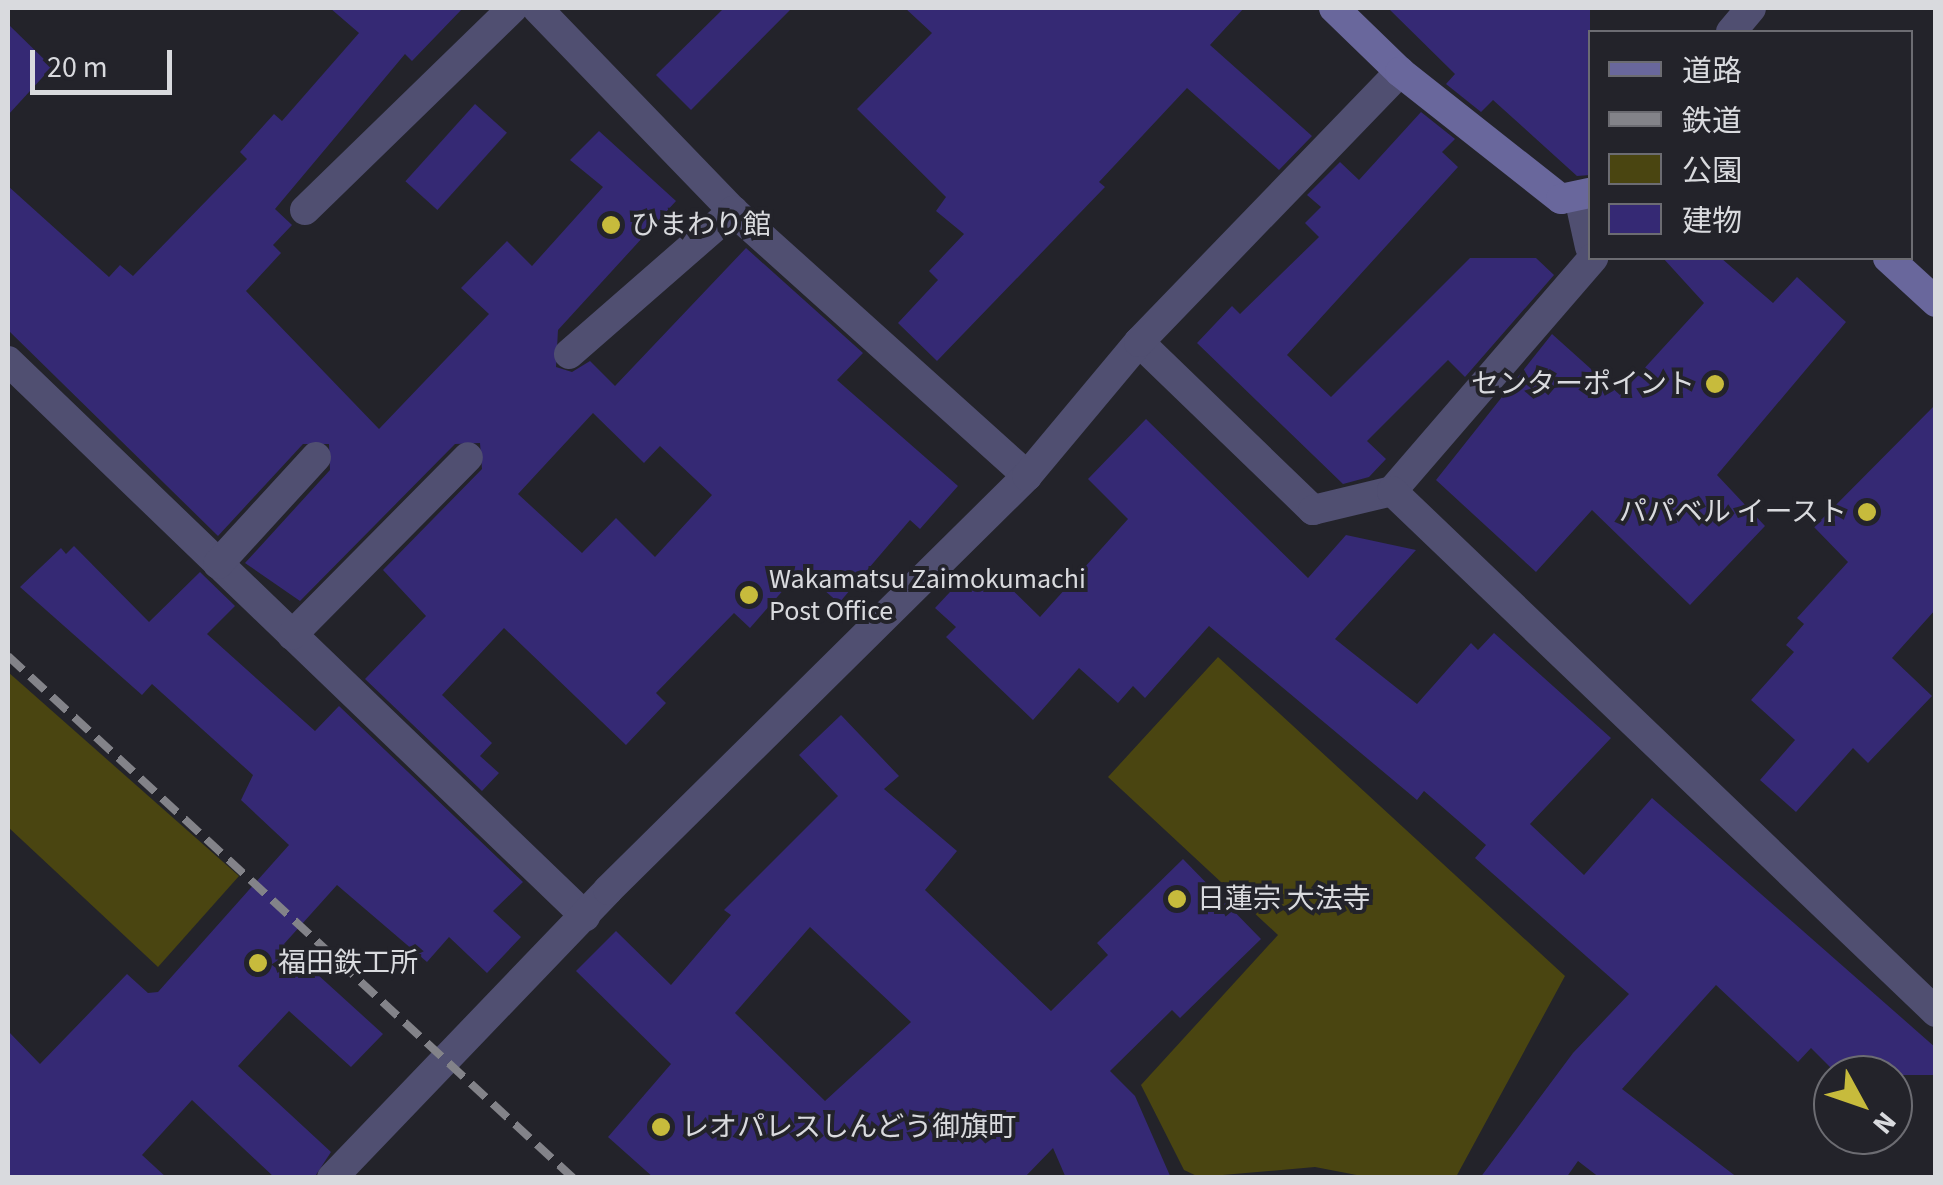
<!DOCTYPE html>
<html>
<head>
<meta charset="utf-8">
<style>
	body { margin:0 }
	#map { position:relative; width:1943px; height:1185px; overflow:hidden; background:#23232a; font-family:"Source Sans 3","Noto Sans JP",sans-serif }
	div>[style] { position:absolute }
	[style*='--x'] { left:calc(var(--x)*1px); top:calc(var(--y)*1px); width:calc(var(--w)*1px); rotate:calc(var(--a)*1deg) }
	.green>* { inset:0; background:#4a4511 }
	.building>* { inset:0; background:#352974; transform-origin:0 0 }
	.street>* { height:30px; margin:-15px; padding:0 15px; transform-origin:15px; border-radius:15px; background:#504f71 }
	.secondary>* { height:30px; margin:-15px; padding:0 15px; transform-origin:15px; border-radius:15px; background:#69679c }
	.rail>* { height:8px; margin-top:-4px; transform-origin:0; background:repeating-linear-gradient(90deg,#838389 0 20px,transparent 0 30px) }
	.dots>* { width:28px; height:28px; translate:-50% -50%; box-sizing:border-box; border:5px solid #23232a; border-radius:50% }
	span { translate:-50% -50%; white-space:nowrap; text-align:center; line-height:1.15; -webkit-text-stroke:8px #23232a; paint-order:stroke }
	.poi-label { font-size:28px; color:#d9dade }
	.left { translate:0 -50%; text-align:left }
	.right { translate:-100% -50%; text-align:right }
	.frame { position:absolute; inset:0; border:10px solid #d9dade; pointer-events:none }
	.legend { position:absolute; left:1588px; top:30px; width:325px; height:230px; box-sizing:border-box; background:#23232a; border:2px solid #6c6c72; margin:0; padding:12px 18px; list-style:none; font-size:30px; color:#d9dade }
	.legend li { display:flex; align-items:center; gap:20px; height:50px }
	.legend b { width:50px; border:2px solid #6c6c72 }
	.north { position:absolute; left:1813px; top:1055px; width:100px; height:100px; box-sizing:border-box; background:#23232a; border:2px solid #6c6c72; border-radius:50%; rotate:130deg; font-size:28px; font-weight:700; line-height:40px; text-align:center; color:#d9dade }
	.north::after { content:''; display:block; margin:auto; width:35px; height:45px; background:#c7bb3c; clip-path:polygon(50% 0,100% 100%,50% 72%,0 100%) }
	.scale { position:absolute; left:30px; top:50px; width:142px; height:45px; box-sizing:border-box; border:5px solid #d9dade; border-top:0; padding-left:12px; font-size:30px; line-height:35px; white-space:nowrap; color:#d9dade; -webkit-text-stroke:8px #23232a; paint-order:stroke }
</style>
</head>
<body>
<div id="map">
	<div class="green">
		<i style="clip-path:polygon(1218px 657px,1565px 976px,1456px 1177px,1367px 1177px,1315px 1167px,1199px 1177px,1184px 1170px,1141px 1085px,1278px 935px,1108px 777px)"></i>
		<i style="clip-path:polygon(8px 672px,239px 876px,158px 967px,8px 827px)"></i>
	</div>
	<div class="building">
		<i style="clip-path:polygon(evenodd,330px 8px,463px 8px,412px 61px,405px 54px,275px 209px,292px 225px,273px 245px,281px 253px,246px 291px,379px 429px,489px 314px,461px 288px,507px 241px,532px 266px,603px 187px,570px 160px,599px 131px,676px 201px,558px 330px,556px 367px,572px 372px,590px 361px,615px 386px,746px 248px,863px 353px,837px 380px,958px 486px,920px 529px,910px 520px,839px 603px,801px 570px,750px 628px,734px 613px,656px 693px,666px 703px,626px 745px,504px 628px,442px 695px,492px 743px,480px 756px,499px 773px,482px 791px,365px 679px,426px 616px,383px 570px,482px 469px,480px 443px,455px 444px,300px 601px,245px 563px,330px 470px,329px 444px,303px 444px,218px 536px,8px 330px,8px 186px,109px 277px,120px 265px,133px 276px,247px 159px,240px 152px,274px 114px,282px 121px,359px 33px,330px 8px,593px 413px,644px 463px,660px 446px,712px 495px,655px 557px,616px 518px,582px 553px,518px 494px,593px 413px)"></i>
		<i style="clip-path:polygon(724px 8px,792px 8px,691px 110px,656px 75px)"></i>
		<i style="clip-path:polygon(905px 8px,1244px 8px,1210px 45px,1312px 136px,1279px 170px,1187px 88px,1099px 182px,1105px 187px,937px 361px,898px 323px,938px 280px,929px 271px,964px 234px,936px 211px,946px 197px,857px 109px,932px 33px)"></i>
		<i style="clip-path:polygon(1388px 8px,1590px 8px,1590px 175px,1577px 176px,1493px 100px,1481px 112px,1446px 84px,1455px 74px)"></i>
		<i style="clip-path:polygon(8px 24px,52px 67px,8px 115px)"></i>
		<i style="left:475px;top:104px;width:43px;height:104px;rotate:42deg"></i>
		<i style="clip-path:polygon(1421px 112px,1455px 139px,1442px 152px,1458px 167px,1287px 355px,1331px 397px,1470px 258px,1536px 258px,1554px 275px,1465px 377px,1448px 360px,1367px 441px,1386px 459px,1369px 477px,1343px 484px,1197px 343px,1232px 306px,1240px 314px,1319px 237px,1305px 223px,1321px 207px,1307px 195px,1340px 162px,1359px 180px)"></i>
		<i style="clip-path:polygon(1663px 258px,1721px 258px,1773px 303px,1797px 277px,1846px 322px,1717px 475px,1765px 526px,1690px 605px,1592px 510px,1536px 572px,1436px 480px,1552px 334px,1620px 395px,1704px 303px)"></i>
		<i style="clip-path:polygon(1936px 404px,1936px 609px,1892px 658px,1932px 696px,1868px 763px,1853px 748px,1796px 812px,1760px 780px,1795px 740px,1751px 700px,1794px 652px,1786px 645px,1804px 624px,1797px 618px,1848px 562px,1814px 527px)"></i>
		<i style="clip-path:polygon(1146px 419px,1308px 578px,1346px 535px,1416px 550px,1335px 639px,1417px 704px,1471px 643px,1478px 650px,1494px 633px,1611px 738px,1530px 824px,1584px 875px,1652px 798px,1936px 1048px,1936px 1075px,1838px 1075px,1811px 1048px,1798px 1062px,1716px 985px,1622px 1089px,1738px 1178px,1600px 1178px,1578px 1161px,1566px 1178px,1480px 1178px,1573px 1053px,1629px 994px,1475px 858px,1486px 845px,1424px 791px,1417px 800px,1209px 626px,1145px 698px,1133px 686px,1118px 703px,1079px 668px,1033px 720px,946px 637px,956px 627px,935px 608px,964px 577px,973px 586px,990px 568px,1040px 617px,1128px 519px,1088px 479px)"></i>
		<i style="clip-path:polygon(74px 546px,149px 622px,200px 572px,235px 606px,207px 634px,315px 731px,339px 706px,523px 882px,493px 911px,521px 937px,487px 973px,449px 937px,427px 962px,337px 885px,284px 944px,383px 1034px,351px 1067px,289px 1011px,238px 1066px,331px 1152px,314px 1178px,275px 1178px,192px 1100px,142px 1155px,167px 1178px,8px 1178px,8px 1031px,40px 1064px,127px 974px,148px 993px,158px 992px,289px 845px,241px 800px,253px 775px,152px 684px,142px 695px,20px 587px,61px 548px,66px 554px)"></i>
		<i style="clip-path:polygon(evenodd,841px 715px,899px 776px,884px 789px,957px 851px,925px 890px,1051px 1011px,1108px 955px,1097px 943px,1183px 859px,1261px 939px,1180px 1018px,1172px 1010px,1110px 1071px,1135px 1096px,1171px 1178px,1066px 1178px,1053px 1148px,1024px 1178px,654px 1178px,608px 1137px,671px 1064px,576px 971px,616px 931px,671px 985px,731px 915px,724px 910px,838px 796px,799px 755px,841px 715px,810px 927px,911px 1022px,825px 1101px,735px 1013px,810px 927px)"></i>
	</div>
	<div class="street">
		<i style="--x:537;--y:8;--w:282;--a:46"></i>
		<i style="--x:733;--y:211;--w:396;--a:42"></i>
		<i style="--x:1731;--y:32;--w:31;--a:-50"></i>
		<i style="--x:1579;--y:197;--w:51;--a:77.6"></i>
		<i style="--x:305;--y:210;--w:290;--a:-44.2"></i>
		<i style="--x:1139;--y:342;--w:242;--a:44"></i>
		<i style="--x:1313;--y:510;--w:81;--a:-13.5"></i>
		<i style="--x:1392;--y:491;--w:308;--a:-49.2"></i>
		<i style="--x:569;--y:354;--w:218;--a:-41.1"></i>
		<i style="--x:8;--y:361;--w:801;--a:43.89"></i>
		<i style="--x:1392;--y:491;--w:753;--a:43.76"></i>
		<i style="--x:218;--y:564;--w:145;--a:-47.5"></i>
		<i style="--x:292;--y:635;--w:250;--a:-45.3"></i>
		<i style="--x:332;--y:1178;--w:399;--a:-46.2"></i>
		<i style="--x:608;--y:890;--w:589;--a:-44.66"></i>
		<i style="--x:1027;--y:476;--w:175;--a:-50.1"></i>
		<i style="--x:1139;--y:342;--w:376;--a:-46"></i>
	</div>
	<div class="secondary">
		<i style="--x:1334;--y:8;--w:92;--a:44.1"></i>
		<i style="--x:1400;--y:72;--w:205;--a:38.3"></i>
		<i style="--x:1561;--y:199;--w:30;--a:-12"></i>
		<i style="--x:1888;--y:258;--w:65;--a:42.5"></i>
	</div>
	<div class="rail">
		<i style="--x:8;--y:656;--w:769;--a:42.73"></i>
	</div>
	<div class="dots">
		<i style="left:611px;top:225px;background:#c7bb3c"></i>
		<i style="left:1715px;top:384px;background:#c7bb3c"></i>
		<i style="left:1867px;top:512px;background:#c7bb3c"></i>
		<i style="left:749px;top:595px;background:#c7bb3c"></i>
		<i style="left:1177px;top:899px;background:#c7bb3c"></i>
		<i style="left:258px;top:963px;background:#c7bb3c"></i>
		<i style="left:661px;top:1127px;background:#c7bb3c"></i>
	</div>
	<div class="poi-label">
		<span class="left" style="left:631px;top:225px">ひまわり館</span>
		<span class="right" style="left:1695px;top:384px">センターポイント</span>
		<span class="right" style="left:1847px;top:512px">パパベル イースト</span>
		<span class="left" style="left:769px;top:595px">Wakamatsu Zaimokumachi<br>Post Office</span>
		<span class="left" style="left:1197px;top:899px">日蓮宗 大法寺</span>
		<span class="left" style="left:278px;top:963px">福田鉄工所</span>
		<span class="left" style="left:681px;top:1127px">レオパレスしんどう御旗町</span>
	</div>
	<div class="frame"></div>
	<ul class="legend">
	<li><b style="height:12px;background:#69679c"></b>道路</li>
	<li><b style="height:12px;background:#838389"></b>鉄道</li>
	<li><b style="height:28px;background:#4a4511"></b>公園</li>
	<li><b style="height:28px;background:#352974"></b>建物</li>
	</ul>
	<div class="north">N</div>
	<div class="scale">20 m</div>
</div>
</body>
</html>
